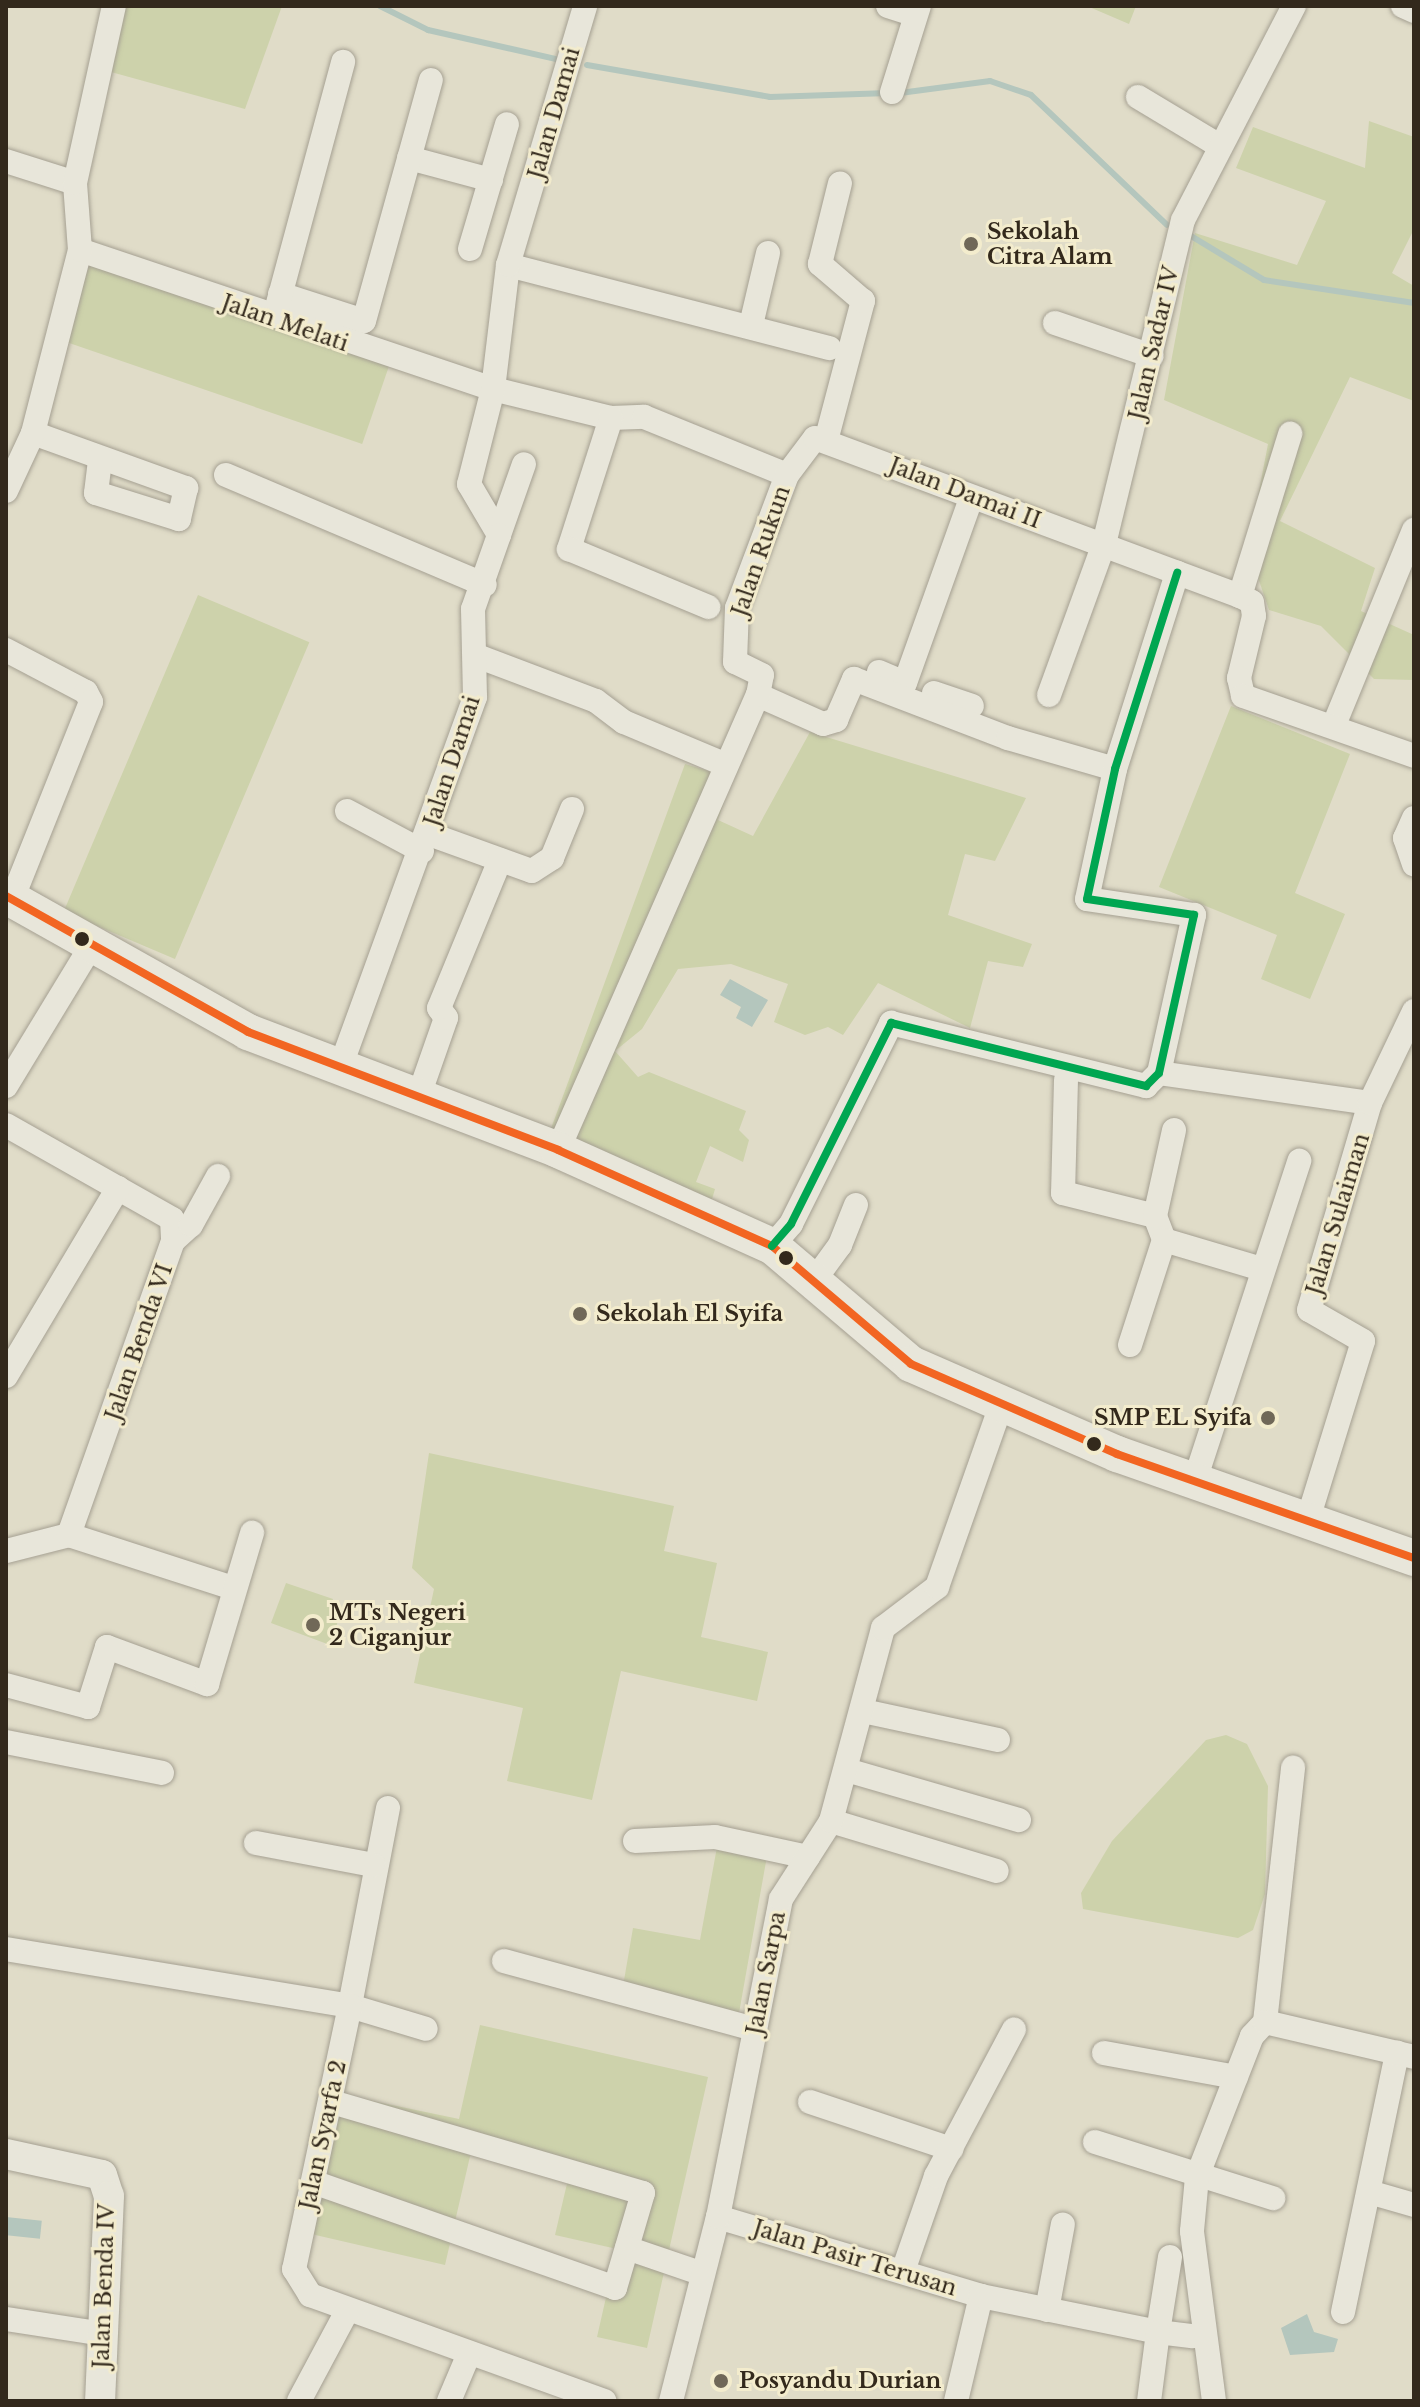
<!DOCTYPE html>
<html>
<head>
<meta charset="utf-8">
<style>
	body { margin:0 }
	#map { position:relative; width:1420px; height:2407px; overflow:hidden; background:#e0dcc8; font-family:"Libre Baskerville",serif }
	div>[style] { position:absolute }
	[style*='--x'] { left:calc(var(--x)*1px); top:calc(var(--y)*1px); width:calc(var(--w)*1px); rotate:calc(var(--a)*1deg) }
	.green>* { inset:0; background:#cdd2ab; transform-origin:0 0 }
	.water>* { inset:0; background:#b4c6bd; transform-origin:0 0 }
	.stream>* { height:6px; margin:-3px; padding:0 3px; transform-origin:3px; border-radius:3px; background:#b4c6bd }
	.roads { filter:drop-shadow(0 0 2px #a5a092) drop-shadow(0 0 2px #a5a092) }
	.minor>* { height:24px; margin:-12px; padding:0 12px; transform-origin:12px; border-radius:12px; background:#e8e6da }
	.tertiary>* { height:30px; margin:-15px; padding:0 15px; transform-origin:15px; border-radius:15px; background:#e8e6da }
	.secondary>* { height:36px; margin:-18px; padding:0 18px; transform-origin:18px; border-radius:18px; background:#e8e6da }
	.bus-1>* { height:8px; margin:-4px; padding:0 4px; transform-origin:4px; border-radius:4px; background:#f26522 }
	.bus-2>* { height:8px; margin:-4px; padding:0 4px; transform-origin:4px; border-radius:4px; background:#00a651 }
	.dots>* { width:22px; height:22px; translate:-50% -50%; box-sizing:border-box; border:4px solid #f3eccd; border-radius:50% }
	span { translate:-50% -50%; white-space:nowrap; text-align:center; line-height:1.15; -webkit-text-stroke:6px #f3eccd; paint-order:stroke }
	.street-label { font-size:22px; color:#33291c }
	.poi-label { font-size:22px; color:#33291c; font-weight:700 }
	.left { translate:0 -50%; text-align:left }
	.right { translate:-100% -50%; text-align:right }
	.frame { position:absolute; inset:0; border:8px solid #33291c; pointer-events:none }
</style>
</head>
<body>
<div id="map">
	<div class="green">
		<i style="clip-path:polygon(119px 6px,282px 6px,245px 109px,111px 72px)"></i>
		<i style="clip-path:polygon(1087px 6px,1136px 6px,1129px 24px)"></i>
		<i style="clip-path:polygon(1369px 121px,1414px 137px,1414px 229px,1392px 273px,1414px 286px,1414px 401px,1350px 377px,1280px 521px,1375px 568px,1361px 611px,1414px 635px,1414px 680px,1374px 679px,1321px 626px,1269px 610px,1248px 548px,1268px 444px,1164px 400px,1195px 233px,1297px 265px,1326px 201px,1236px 168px,1253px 127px,1365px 168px)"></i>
		<i style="left:93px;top:255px;width:316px;height:91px;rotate:19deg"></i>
		<i style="left:198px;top:595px;width:121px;height:344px;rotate:23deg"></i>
		<i style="clip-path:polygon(1231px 706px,1350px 754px,1295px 893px,1345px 914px,1310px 999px,1261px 979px,1277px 935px,1159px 887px)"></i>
		<i style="clip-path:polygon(810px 732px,1026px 798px,995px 861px,965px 854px,948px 915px,1032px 944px,1023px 967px,988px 961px,970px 1028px,878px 983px,843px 1035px,828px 1027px,805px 1035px,774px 1022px,788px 984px,731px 964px,678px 969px,642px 1029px,615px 1051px,638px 1077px,649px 1072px,746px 1111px,739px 1130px,749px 1140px,743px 1162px,710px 1146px,696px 1182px,715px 1189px,710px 1206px,549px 1134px,685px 764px,732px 778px,718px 820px,753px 836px)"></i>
		<i style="clip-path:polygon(429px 1453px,674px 1506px,664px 1551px,717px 1563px,701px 1637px,768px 1652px,757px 1701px,621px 1671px,592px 1800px,507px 1781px,523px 1708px,414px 1683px,434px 1589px,412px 1568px)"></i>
		<i style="clip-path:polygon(286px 1583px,333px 1599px,330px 1608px,341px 1612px,330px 1645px,271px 1623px)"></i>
		<i style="clip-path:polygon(1226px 1735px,1247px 1744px,1268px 1786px,1265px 1894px,1253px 1930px,1238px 1938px,1083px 1909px,1081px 1893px,1112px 1841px,1206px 1740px)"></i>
		<i style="clip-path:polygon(717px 1847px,767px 1856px,739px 2013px,622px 1992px,633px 1928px,700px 1940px)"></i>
		<i style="clip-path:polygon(480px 2025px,708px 2077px,647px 2348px,597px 2337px,617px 2249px,555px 2235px,572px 2162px,474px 2139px,445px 2265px,294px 2230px,325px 2091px,459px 2119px)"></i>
	</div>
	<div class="water">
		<i style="clip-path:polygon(730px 979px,768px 1000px,752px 1027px,736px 1018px,741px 1007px,720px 995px)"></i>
		<i style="left:6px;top:2217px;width:36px;height:18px;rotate:6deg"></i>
		<i style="clip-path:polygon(1307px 2314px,1314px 2332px,1338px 2339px,1334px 2352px,1290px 2355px,1281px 2328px)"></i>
	</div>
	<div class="stream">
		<i style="--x:380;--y:6;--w:54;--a:26.6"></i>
		<i style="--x:428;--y:30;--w:135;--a:12.8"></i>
		<i style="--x:587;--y:65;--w:186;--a:9.9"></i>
		<i style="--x:770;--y:97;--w:119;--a:-1.9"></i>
		<i style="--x:900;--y:93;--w:91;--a:-7.6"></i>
		<i style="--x:990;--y:81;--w:43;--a:18.9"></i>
		<i style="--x:1031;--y:95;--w:188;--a:43.7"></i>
		<i style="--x:1191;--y:236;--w:85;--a:31.1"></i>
		<i style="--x:1264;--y:280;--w:152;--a:8.7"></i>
	</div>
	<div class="roads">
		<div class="minor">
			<i style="--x:888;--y:6;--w:28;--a:18"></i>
			<i style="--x:1403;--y:6;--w:12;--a:24"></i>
			<i style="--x:892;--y:92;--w:90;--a:-72.6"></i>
			<i style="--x:1138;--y:97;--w:93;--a:31"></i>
			<i style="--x:409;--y:158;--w:85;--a:15"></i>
			<i style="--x:6;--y:161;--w:72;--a:17.7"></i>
			<i style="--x:470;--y:249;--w:130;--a:-73.5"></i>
			<i style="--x:80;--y:250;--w:436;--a:18.6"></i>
			<i style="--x:493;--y:389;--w:122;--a:13.8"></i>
			<i style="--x:611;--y:418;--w:33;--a:-2"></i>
			<i style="--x:644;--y:417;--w:154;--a:22.1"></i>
			<i style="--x:508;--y:265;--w:332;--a:14.5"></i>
			<i style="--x:280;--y:294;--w:88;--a:17.8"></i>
			<i style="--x:364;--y:321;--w:250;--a:-74.5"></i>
			<i style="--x:277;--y:307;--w:254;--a:-74.9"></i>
			<i style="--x:1055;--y:323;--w:102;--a:18.8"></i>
			<i style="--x:751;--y:325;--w:74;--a:-76.7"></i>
			<i style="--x:611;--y:418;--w:138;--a:107.8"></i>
			<i style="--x:569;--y:549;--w:151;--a:22.6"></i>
			<i style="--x:33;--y:433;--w:163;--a:19.8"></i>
			<i style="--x:186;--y:488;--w:32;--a:103"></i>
			<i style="--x:179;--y:519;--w:87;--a:-162.6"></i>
			<i style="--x:96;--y:493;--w:35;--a:-83"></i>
			<i style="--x:827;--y:437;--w:141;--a:-75.2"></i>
			<i style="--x:863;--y:301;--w:57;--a:-139.3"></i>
			<i style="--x:820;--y:264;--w:83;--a:-76.1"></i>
			<i style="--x:226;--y:475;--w:281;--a:23"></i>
			<i style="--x:6;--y:491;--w:64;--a:-65"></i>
			<i style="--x:33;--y:433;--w:189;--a:-75.6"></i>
			<i style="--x:80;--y:250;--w:67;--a:-94.3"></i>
			<i style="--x:75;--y:183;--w:181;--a:-77.6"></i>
			<i style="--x:499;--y:535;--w:59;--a:-120.5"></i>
			<i style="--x:469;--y:484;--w:98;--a:-75.8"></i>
			<i style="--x:493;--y:389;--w:125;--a:-83.1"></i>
			<i style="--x:508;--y:265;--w:270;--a:-73.4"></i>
			<i style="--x:499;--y:535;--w:75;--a:-70.6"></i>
			<i style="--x:1240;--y:596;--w:170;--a:-72.8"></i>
			<i style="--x:6;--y:650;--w:90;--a:27.7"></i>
			<i style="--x:86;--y:692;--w:11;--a:63"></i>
			<i style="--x:91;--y:702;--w:213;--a:111.8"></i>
			<i style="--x:477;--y:656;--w:127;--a:20.7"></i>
			<i style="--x:596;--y:701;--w:35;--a:37"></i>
			<i style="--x:624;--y:722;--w:108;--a:22.8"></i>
			<i style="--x:879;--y:672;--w:28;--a:23"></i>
			<i style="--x:905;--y:683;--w:195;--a:-70.3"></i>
			<i style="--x:934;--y:693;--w:40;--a:18.9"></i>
			<i style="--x:758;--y:695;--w:71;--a:24"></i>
			<i style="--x:823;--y:724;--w:14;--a:-17"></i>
			<i style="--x:836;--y:720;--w:45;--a:-66.3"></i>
			<i style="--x:854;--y:679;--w:165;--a:21"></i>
			<i style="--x:1008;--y:738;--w:111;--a:16.2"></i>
			<i style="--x:1049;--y:695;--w:161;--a:-70"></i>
			<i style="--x:1104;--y:544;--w:333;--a:-76.3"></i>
			<i style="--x:1183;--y:220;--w:241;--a:-62.6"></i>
			<i style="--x:1334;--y:725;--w:211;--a:-67.7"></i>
			<i style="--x:347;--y:811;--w:85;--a:28.1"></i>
			<i style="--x:1414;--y:818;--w:22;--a:114"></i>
			<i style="--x:1405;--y:838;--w:28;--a:71"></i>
			<i style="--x:429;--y:834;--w:109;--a:19.8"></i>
			<i style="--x:532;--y:871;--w:24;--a:-33"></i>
			<i style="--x:552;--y:858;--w:53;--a:-67.8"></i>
			<i style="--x:340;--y:1068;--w:395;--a:-70"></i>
			<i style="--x:475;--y:697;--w:88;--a:-91.3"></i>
			<i style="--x:473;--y:609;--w:78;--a:-70.6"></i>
			<i style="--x:1159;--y:1073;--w:213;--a:8.1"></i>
			<i style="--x:1066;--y:1080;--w:113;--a:91.5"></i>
			<i style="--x:1063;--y:1193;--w:95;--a:14"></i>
			<i style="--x:1155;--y:1216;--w:26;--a:69"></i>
			<i style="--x:1164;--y:1240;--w:101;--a:16.6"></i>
			<i style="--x:6;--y:1086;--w:164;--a:-58.7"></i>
			<i style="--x:418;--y:1098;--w:85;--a:-70.7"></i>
			<i style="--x:446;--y:1018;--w:12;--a:-125"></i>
			<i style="--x:439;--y:1008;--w:160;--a:-67.6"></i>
			<i style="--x:6;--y:1125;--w:191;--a:29.5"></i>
			<i style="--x:172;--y:1219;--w:22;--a:87"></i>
			<i style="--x:173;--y:1241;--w:312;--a:109.5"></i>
			<i style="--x:69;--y:1535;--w:65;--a:165.7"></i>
			<i style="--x:558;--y:1150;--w:497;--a:-66.3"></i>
			<i style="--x:758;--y:695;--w:20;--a:-79"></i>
			<i style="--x:762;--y:675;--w:30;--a:-154"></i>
			<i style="--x:735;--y:662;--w:54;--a:-87.9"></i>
			<i style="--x:737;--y:608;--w:142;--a:-69.4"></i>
			<i style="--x:787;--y:475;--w:46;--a:-52.9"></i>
			<i style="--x:815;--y:438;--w:453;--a:20.4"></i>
			<i style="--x:1240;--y:596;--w:13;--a:27"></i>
			<i style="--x:1252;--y:602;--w:14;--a:82"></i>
			<i style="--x:1254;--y:616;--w:64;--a:103.6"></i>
			<i style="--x:1239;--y:678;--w:18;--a:77"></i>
			<i style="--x:1243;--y:696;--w:181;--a:19.3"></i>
			<i style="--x:1155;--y:1216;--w:88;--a:-77.5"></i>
			<i style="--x:173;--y:1241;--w:24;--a:-42"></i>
			<i style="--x:191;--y:1225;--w:56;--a:-61.1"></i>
			<i style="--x:772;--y:1246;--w:29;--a:-49"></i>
			<i style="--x:791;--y:1224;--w:225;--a:-63.5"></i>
			<i style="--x:891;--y:1023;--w:263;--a:13.9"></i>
			<i style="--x:1146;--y:1086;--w:18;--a:-45"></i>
			<i style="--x:1159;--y:1073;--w:162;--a:-77.5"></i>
			<i style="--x:1194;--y:915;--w:108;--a:-171.5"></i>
			<i style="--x:1087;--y:899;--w:133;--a:-77.8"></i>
			<i style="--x:1115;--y:769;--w:206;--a:-72.4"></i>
			<i style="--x:813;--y:1282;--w:46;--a:-53.9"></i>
			<i style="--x:840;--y:1245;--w:43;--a:-68.2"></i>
			<i style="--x:1130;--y:1345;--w:110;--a:-72.1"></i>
			<i style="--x:6;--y:1376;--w:219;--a:-59.2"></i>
			<i style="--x:1195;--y:1480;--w:336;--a:-71.9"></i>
			<i style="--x:1308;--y:1519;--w:186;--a:-72.8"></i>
			<i style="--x:1363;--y:1341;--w:62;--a:-150.1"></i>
			<i style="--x:1309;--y:1310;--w:216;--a:-73.6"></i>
			<i style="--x:1370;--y:1103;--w:102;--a:-64.4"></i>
			<i style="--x:69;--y:1535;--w:172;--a:17.9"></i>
			<i style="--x:6;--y:1685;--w:85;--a:15"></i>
			<i style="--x:88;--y:1707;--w:63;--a:-72.4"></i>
			<i style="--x:107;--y:1647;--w:107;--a:20.3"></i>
			<i style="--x:207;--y:1684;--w:158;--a:-73.4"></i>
			<i style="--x:863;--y:1711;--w:138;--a:12.1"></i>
			<i style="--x:6;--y:1742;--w:159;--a:11.2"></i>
			<i style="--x:850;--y:1771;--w:176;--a:16.2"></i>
			<i style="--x:388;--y:1808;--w:202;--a:100.9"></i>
			<i style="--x:350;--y:2006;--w:79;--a:16.8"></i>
			<i style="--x:831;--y:1821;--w:173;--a:16.8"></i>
			<i style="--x:635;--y:1841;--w:80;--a:-2.9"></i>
			<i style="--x:715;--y:1837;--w:95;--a:12.1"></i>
			<i style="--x:256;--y:1843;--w:119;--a:10.6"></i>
			<i style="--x:6;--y:1949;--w:349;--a:9.4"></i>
			<i style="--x:350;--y:2006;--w:269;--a:102"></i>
			<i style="--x:294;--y:2269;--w:31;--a:58"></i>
			<i style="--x:310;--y:2295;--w:313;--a:19.8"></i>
			<i style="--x:504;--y:1961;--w:260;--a:15.2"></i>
			<i style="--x:1265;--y:2022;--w:256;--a:-83.7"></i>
			<i style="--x:1104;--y:2053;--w:134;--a:10.3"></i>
			<i style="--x:810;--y:2102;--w:149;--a:18.4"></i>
			<i style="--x:1095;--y:2142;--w:187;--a:17.5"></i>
			<i style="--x:313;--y:2182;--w:320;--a:19.3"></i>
			<i style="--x:615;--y:2288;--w:99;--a:-73.6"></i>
			<i style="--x:643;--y:2193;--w:325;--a:-163.7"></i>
			<i style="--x:1369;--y:2192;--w:47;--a:16.1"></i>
			<i style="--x:718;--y:2217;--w:275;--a:16.7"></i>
			<i style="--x:981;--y:2296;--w:108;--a:103.4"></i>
			<i style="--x:627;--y:2248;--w:80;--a:18.9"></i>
			<i style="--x:1170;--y:2257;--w:76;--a:99.1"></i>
			<i style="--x:1158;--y:2332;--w:35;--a:7"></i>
			<i style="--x:903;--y:2271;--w:101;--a:-70.8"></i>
			<i style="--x:936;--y:2176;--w:166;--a:-62"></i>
			<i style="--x:981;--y:2296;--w:181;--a:11.5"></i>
			<i style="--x:1158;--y:2332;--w:70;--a:97.4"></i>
			<i style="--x:1047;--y:2310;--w:87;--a:-79.5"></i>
			<i style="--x:1343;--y:2312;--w:265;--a:-78.2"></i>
			<i style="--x:6;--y:2319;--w:99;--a:8.7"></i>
			<i style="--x:299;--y:2401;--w:100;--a:-61.9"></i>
			<i style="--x:449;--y:2401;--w:49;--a:-67.1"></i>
			<i style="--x:671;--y:2401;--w:190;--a:-75.7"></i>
			<i style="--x:718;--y:2217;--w:324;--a:-78.8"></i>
			<i style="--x:781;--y:1899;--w:93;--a:-57.3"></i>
			<i style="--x:831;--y:1821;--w:200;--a:-74.9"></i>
			<i style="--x:883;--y:1628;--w:68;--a:-37.2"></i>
			<i style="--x:937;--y:1587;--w:193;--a:-70.6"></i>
			<i style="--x:1214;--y:2401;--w:171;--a:-97.4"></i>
			<i style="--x:1192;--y:2231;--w:54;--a:-84.7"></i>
			<i style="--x:1197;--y:2177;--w:151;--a:-68.7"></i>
			<i style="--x:1252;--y:2036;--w:19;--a:-47"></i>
			<i style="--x:1265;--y:2022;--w:153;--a:13.2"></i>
		</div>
		<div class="tertiary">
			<i style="--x:6;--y:2154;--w:98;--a:12.3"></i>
			<i style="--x:102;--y:2175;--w:22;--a:72"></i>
			<i style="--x:109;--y:2196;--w:205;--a:92.5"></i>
		</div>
		<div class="secondary">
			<i style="--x:6;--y:896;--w:278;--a:29.3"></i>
			<i style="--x:248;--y:1032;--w:332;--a:20.8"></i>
			<i style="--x:558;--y:1150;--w:235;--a:24.2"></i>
			<i style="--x:772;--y:1246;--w:182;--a:40.3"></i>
			<i style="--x:911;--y:1364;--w:225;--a:23.6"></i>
			<i style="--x:1117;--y:1454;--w:315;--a:19.3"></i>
		</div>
	</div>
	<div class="bus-1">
		<i style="--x:6;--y:896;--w:278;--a:29.3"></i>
		<i style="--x:248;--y:1032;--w:332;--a:20.8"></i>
		<i style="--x:558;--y:1150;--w:235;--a:24.2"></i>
		<i style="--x:772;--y:1246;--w:182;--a:40.3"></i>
		<i style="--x:911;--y:1364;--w:225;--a:23.6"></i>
		<i style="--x:1117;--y:1454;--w:315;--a:19.3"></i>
	</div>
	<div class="bus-2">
		<i style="--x:772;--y:1246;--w:29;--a:-49"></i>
		<i style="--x:791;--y:1224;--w:225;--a:-63.5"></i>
		<i style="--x:891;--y:1023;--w:263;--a:13.9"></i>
		<i style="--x:1146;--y:1086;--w:18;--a:-45"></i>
		<i style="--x:1159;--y:1073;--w:162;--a:-77.5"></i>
		<i style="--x:1194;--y:915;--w:108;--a:-171.5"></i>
		<i style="--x:1087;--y:899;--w:133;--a:-77.8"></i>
		<i style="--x:1115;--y:769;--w:206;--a:-72.4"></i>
	</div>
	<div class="dots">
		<i style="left:971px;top:244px;background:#706858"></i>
		<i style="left:82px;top:939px;background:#33291c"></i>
		<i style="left:786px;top:1258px;background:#33291c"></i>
		<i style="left:580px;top:1314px;background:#706858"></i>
		<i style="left:1268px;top:1418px;background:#706858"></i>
		<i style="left:1094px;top:1444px;background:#33291c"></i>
		<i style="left:313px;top:1625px;background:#706858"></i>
		<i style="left:721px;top:2381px;background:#706858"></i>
	</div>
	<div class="street-label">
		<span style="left:554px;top:113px;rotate:-74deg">Jalan Damai</span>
		<span style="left:285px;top:323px;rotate:19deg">Jalan Melati</span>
		<span style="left:1154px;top:343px;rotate:-77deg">Jalan Sadar IV</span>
		<span style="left:965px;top:493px;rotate:21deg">Jalan Damai II</span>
		<span style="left:761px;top:551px;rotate:-71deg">Jalan Rukun</span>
		<span style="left:452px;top:761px;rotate:-72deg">Jalan Damai</span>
		<span style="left:1338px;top:1214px;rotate:-73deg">Jalan Sulaiman</span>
		<span style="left:139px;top:1342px;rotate:-71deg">Jalan Benda VI</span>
		<span style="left:766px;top:1973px;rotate:-79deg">Jalan Sarpa</span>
		<span style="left:323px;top:2135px;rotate:-78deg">Jalan Syarfa 2</span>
		<span style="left:855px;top:2258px;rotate:17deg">Jalan Pasir Terusan</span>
		<span style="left:104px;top:2286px;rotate:-88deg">Jalan Benda IV</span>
	</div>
	<div class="poi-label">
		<span class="left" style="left:987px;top:244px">Sekolah<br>Citra Alam</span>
		<span class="left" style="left:596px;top:1314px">Sekolah El Syifa</span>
		<span class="right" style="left:1252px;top:1418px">SMP EL Syifa</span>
		<span class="left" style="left:329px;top:1625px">MTs Negeri<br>2 Ciganjur</span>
		<span class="left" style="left:739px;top:2381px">Posyandu Durian</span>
	</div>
	<div class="frame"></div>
</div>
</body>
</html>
